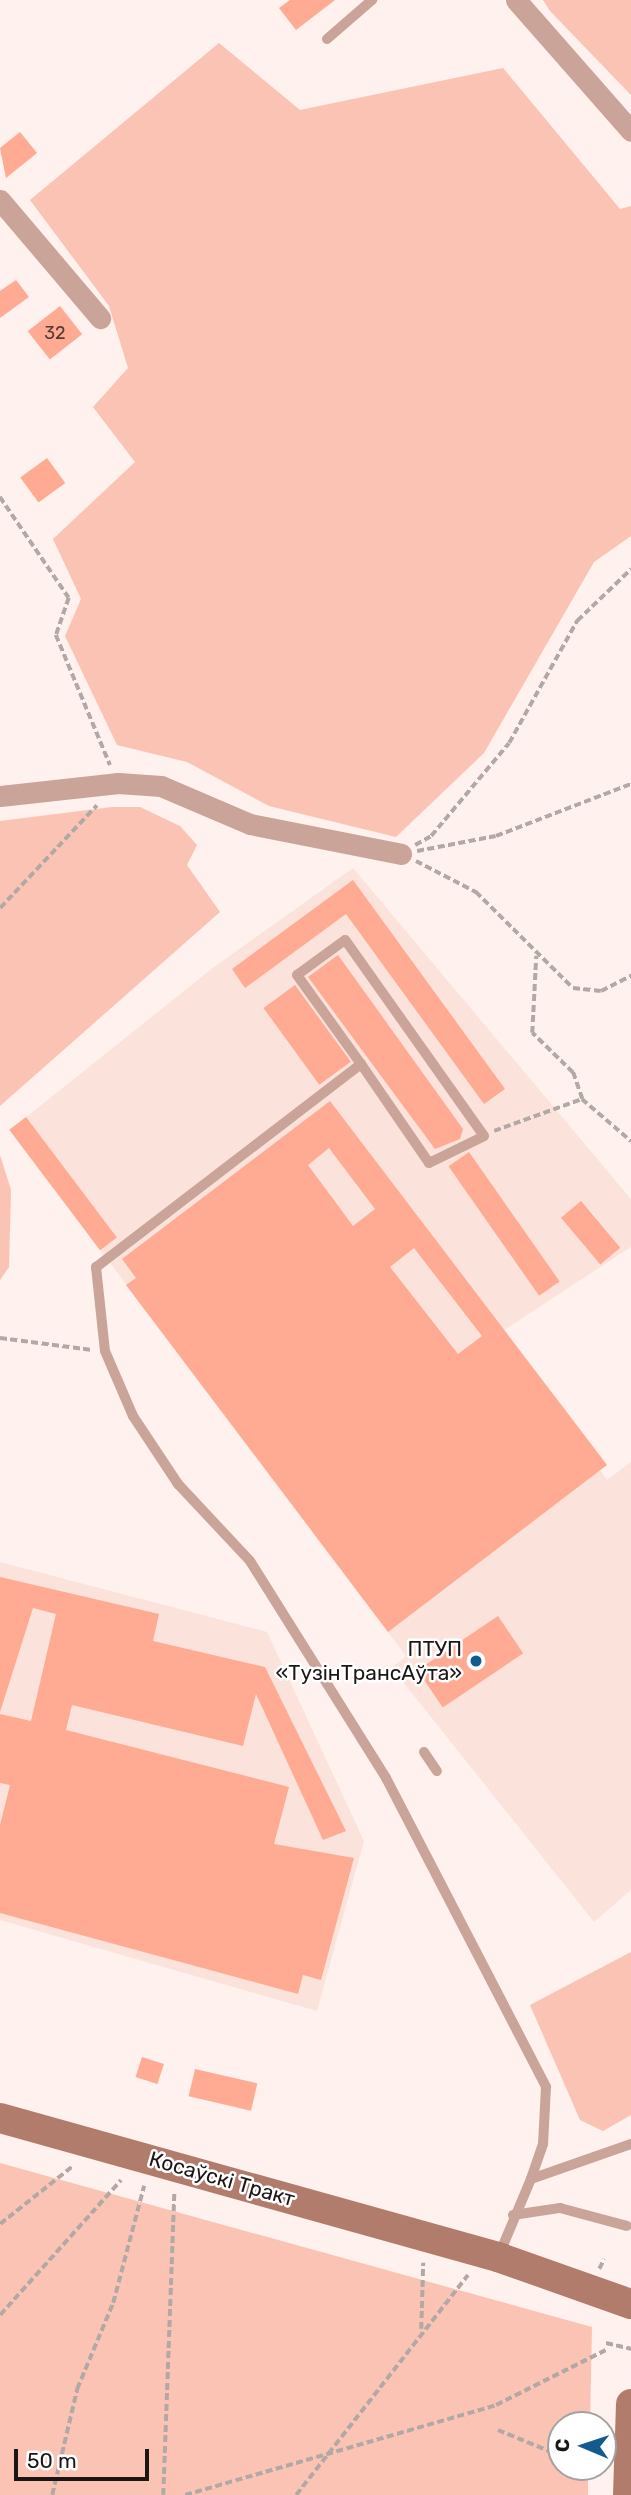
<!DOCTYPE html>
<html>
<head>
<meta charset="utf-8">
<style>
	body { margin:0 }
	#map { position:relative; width:631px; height:2495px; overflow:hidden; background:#fef1ee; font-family:Rubik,sans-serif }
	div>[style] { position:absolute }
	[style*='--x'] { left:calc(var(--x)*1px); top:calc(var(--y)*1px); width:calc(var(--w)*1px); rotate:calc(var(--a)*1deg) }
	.built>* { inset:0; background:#fbe3dc }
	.green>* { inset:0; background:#fac3b4 }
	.building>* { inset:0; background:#ffaa92; transform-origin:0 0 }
	.path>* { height:3.5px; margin-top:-1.75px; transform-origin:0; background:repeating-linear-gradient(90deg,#b2a8a5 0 7px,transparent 0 10.5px) }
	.lane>* { height:10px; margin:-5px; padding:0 5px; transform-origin:5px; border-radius:5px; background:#caa499 }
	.street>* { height:21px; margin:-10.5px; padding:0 10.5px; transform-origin:10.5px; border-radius:10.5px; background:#caa499 }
	.secondary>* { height:30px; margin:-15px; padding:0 15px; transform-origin:15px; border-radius:15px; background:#b27c6d }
	.dots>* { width:19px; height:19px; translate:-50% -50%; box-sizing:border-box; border:4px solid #fff; border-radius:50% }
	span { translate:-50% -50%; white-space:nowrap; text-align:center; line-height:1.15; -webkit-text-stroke:5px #fff; paint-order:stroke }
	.number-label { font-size:18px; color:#543b34 }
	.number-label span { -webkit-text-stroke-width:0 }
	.poi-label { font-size:21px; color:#1b1614 }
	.right { translate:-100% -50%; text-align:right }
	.street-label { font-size:21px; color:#1b1614 }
	.north { position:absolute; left:547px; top:2411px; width:70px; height:70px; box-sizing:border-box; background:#fff; border:2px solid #a4a2a1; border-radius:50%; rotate:272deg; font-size:19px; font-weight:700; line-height:28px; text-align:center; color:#1b1614 }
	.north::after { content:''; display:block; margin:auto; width:24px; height:32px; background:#135b8f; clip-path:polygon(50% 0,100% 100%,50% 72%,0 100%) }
	.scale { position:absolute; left:14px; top:2449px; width:135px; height:32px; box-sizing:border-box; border:4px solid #1b1614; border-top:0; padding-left:9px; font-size:21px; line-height:24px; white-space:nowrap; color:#1b1614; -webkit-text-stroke:5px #fff; paint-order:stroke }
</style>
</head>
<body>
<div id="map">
	<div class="built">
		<i style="clip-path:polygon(353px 868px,631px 1199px,631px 1247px,504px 1330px,607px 1465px,600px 1470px,607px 1480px,631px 1462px,631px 1890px,594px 1922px,392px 1668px,406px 1656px,10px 1130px,214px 967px)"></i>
		<i style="clip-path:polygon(0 1562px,267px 1632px,364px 1841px,317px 2011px,0 1920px)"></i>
	</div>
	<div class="green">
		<i style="clip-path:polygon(543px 0,631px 0,631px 95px,550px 11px)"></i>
		<i style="clip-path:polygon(219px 43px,300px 110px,503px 68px,620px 209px,631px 206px,631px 536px,594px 562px,484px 753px,396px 837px,269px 806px,187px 762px,117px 745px,65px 636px,81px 599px,53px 539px,135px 462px,93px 407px,128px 368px,109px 306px,30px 200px)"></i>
		<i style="clip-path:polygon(112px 807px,140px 807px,180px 826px,197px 845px,187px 865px,220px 912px,0 1106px,0 821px)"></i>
		<i style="clip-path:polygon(0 1155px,11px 1190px,9px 1267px,0 1280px)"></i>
		<i style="clip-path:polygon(631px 1952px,631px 2115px,603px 2131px,580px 2120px,530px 2005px)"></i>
		<i style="clip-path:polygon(0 2163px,592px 2327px,590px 2425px,561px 2425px,561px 2467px,588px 2467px,588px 2495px,0 2495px)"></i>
	</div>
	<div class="building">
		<i style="clip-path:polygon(290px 0,335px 0,296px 30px,279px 8px)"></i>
		<i style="clip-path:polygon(20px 132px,37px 153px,6px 178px,0 148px)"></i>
		<i style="clip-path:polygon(16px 280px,29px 297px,0 318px,0 291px)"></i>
		<i style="left:60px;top:306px;width:36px;height:41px;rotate:52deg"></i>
		<i style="left:47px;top:458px;width:31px;height:33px;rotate:54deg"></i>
		<i style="clip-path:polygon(353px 880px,505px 1089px,484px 1104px,346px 914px,245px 988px,232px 969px)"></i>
		<i style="clip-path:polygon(338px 955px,463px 1129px,460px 1139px,435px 1149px,308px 977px)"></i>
		<i style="left:295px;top:985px;width:95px;height:39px;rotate:54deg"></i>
		<i style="clip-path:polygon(evenodd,330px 1101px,607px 1465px,388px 1632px,126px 1285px,136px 1278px,122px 1259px,330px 1101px,329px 1148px,375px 1209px,353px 1226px,308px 1165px,329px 1148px,330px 1101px,414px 1248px,482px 1336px,458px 1354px,390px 1267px,414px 1248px)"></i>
		<i style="left:26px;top:1117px;width:151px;height:21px;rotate:53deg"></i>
		<i style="left:469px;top:1152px;width:158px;height:25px;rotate:55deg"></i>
		<i style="left:581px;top:1201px;width:61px;height:26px;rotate:50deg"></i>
		<i style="clip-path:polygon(0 1577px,159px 1614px,153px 1641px,265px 1667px,346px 1831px,323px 1840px,256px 1694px,243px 1746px,72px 1705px,66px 1730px,289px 1787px,274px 1844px,354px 1858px,321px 1980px,303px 1975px,298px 1994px,0 1913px,0 1825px,10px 1785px,0 1783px,0 1714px,31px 1721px,56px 1614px,33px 1608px,0 1712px)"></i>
		<i style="left:498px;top:1616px;width:45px;height:97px;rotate:56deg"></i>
		<i style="left:142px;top:2057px;width:23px;height:21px;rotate:18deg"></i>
		<i style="left:195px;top:2069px;width:64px;height:28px;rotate:13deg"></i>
	</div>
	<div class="path">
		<i style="--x:0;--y:497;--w:122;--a:55.7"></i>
		<i style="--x:69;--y:598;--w:39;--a:109"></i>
		<i style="--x:56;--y:635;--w:141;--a:67.4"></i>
		<i style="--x:415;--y:845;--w:18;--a:-29"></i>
		<i style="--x:431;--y:836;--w:121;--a:-50"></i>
		<i style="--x:509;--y:743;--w:140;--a:-60.9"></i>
		<i style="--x:577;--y:621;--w:75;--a:-43.9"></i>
		<i style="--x:417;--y:851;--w:80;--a:-10.8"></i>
		<i style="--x:496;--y:836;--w:145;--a:-21.1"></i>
		<i style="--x:416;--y:861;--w:68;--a:27.3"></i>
		<i style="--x:476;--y:892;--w:136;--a:44.7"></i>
		<i style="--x:573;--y:988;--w:28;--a:6"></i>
		<i style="--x:601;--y:991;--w:34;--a:-27"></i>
		<i style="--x:0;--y:908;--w:141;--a:-46.7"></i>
		<i style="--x:582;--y:1099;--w:65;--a:40.6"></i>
		<i style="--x:494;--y:1131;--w:94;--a:-20"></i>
		<i style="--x:582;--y:1099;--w:28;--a:-109"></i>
		<i style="--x:573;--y:1073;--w:57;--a:-135.7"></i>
		<i style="--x:532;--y:1033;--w:77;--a:-87"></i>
		<i style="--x:0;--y:1338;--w:93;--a:7.4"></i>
		<i style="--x:0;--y:2224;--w:93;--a:-38.5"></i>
		<i style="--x:599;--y:2269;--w:11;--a:-63"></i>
		<i style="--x:0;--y:2315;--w:181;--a:-48.1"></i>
		<i style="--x:421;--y:2329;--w:66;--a:-88.3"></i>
		<i style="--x:606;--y:2343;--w:26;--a:13"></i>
		<i style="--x:498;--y:2430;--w:68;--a:22.4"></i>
		<i style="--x:587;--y:2467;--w:12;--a:24"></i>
		<i style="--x:52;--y:2495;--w:109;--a:-76.7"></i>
		<i style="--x:77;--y:2389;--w:93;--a:-67.3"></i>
		<i style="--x:113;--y:2303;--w:121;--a:-75.2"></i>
		<i style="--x:163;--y:2495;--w:301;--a:-87.9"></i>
		<i style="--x:185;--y:2495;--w:324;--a:-16.1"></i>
		<i style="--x:496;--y:2405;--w:123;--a:-26.6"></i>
		<i style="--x:296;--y:2495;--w:279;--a:-52"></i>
	</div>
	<div class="lane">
		<i style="--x:327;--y:39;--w:60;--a:-40.9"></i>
		<i style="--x:361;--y:1064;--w:120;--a:55.5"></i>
		<i style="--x:429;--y:1163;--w:61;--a:-26.1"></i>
		<i style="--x:484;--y:1136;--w:240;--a:-125.3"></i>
		<i style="--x:345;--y:940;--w:59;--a:143.9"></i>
		<i style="--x:297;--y:975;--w:110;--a:54.3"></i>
		<i style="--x:361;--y:1064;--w:334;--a:142.5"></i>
		<i style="--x:96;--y:1267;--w:84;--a:83.9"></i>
		<i style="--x:105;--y:1351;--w:71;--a:66.7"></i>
		<i style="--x:133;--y:1416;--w:82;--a:56.5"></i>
		<i style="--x:178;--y:1484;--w:105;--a:46.9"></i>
		<i style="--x:250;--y:1561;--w:256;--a:57.9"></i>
		<i style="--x:386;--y:1778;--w:348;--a:62.6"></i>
		<i style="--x:546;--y:2087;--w:57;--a:93"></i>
		<i style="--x:543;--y:2144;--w:37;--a:109"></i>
		<i style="--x:424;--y:1752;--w:23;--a:56"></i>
		<i style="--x:513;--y:2215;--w:48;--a:-8.5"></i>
		<i style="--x:560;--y:2208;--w:69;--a:15"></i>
		<i style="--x:499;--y:2255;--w:82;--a:-67.2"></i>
		<i style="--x:531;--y:2179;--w:106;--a:-19.3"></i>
	</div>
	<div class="street">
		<i style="--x:516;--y:0;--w:174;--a:48.7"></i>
		<i style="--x:0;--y:200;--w:155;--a:49.7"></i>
		<i style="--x:0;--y:796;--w:119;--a:-6.3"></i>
		<i style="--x:118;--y:783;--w:43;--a:4"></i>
		<i style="--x:161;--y:786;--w:97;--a:23.1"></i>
		<i style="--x:250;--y:824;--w:154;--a:11.2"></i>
	</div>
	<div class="secondary">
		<i style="--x:0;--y:2118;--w:517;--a:15.6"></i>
		<i style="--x:498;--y:2257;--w:141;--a:19.5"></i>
		<i style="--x:628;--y:2495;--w:91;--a:-88.1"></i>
	</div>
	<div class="dots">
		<i style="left:476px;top:1661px;background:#135b8f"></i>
	</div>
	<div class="number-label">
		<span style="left:55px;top:333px">32</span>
	</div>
	<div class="poi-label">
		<span class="right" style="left:462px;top:1661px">ПТУП<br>«ТузінТрансАўта»</span>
	</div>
	<div class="street-label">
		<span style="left:222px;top:2179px;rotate:16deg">Косаўскі Тракт</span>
	</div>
	<div class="north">С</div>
	<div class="scale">50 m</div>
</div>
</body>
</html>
